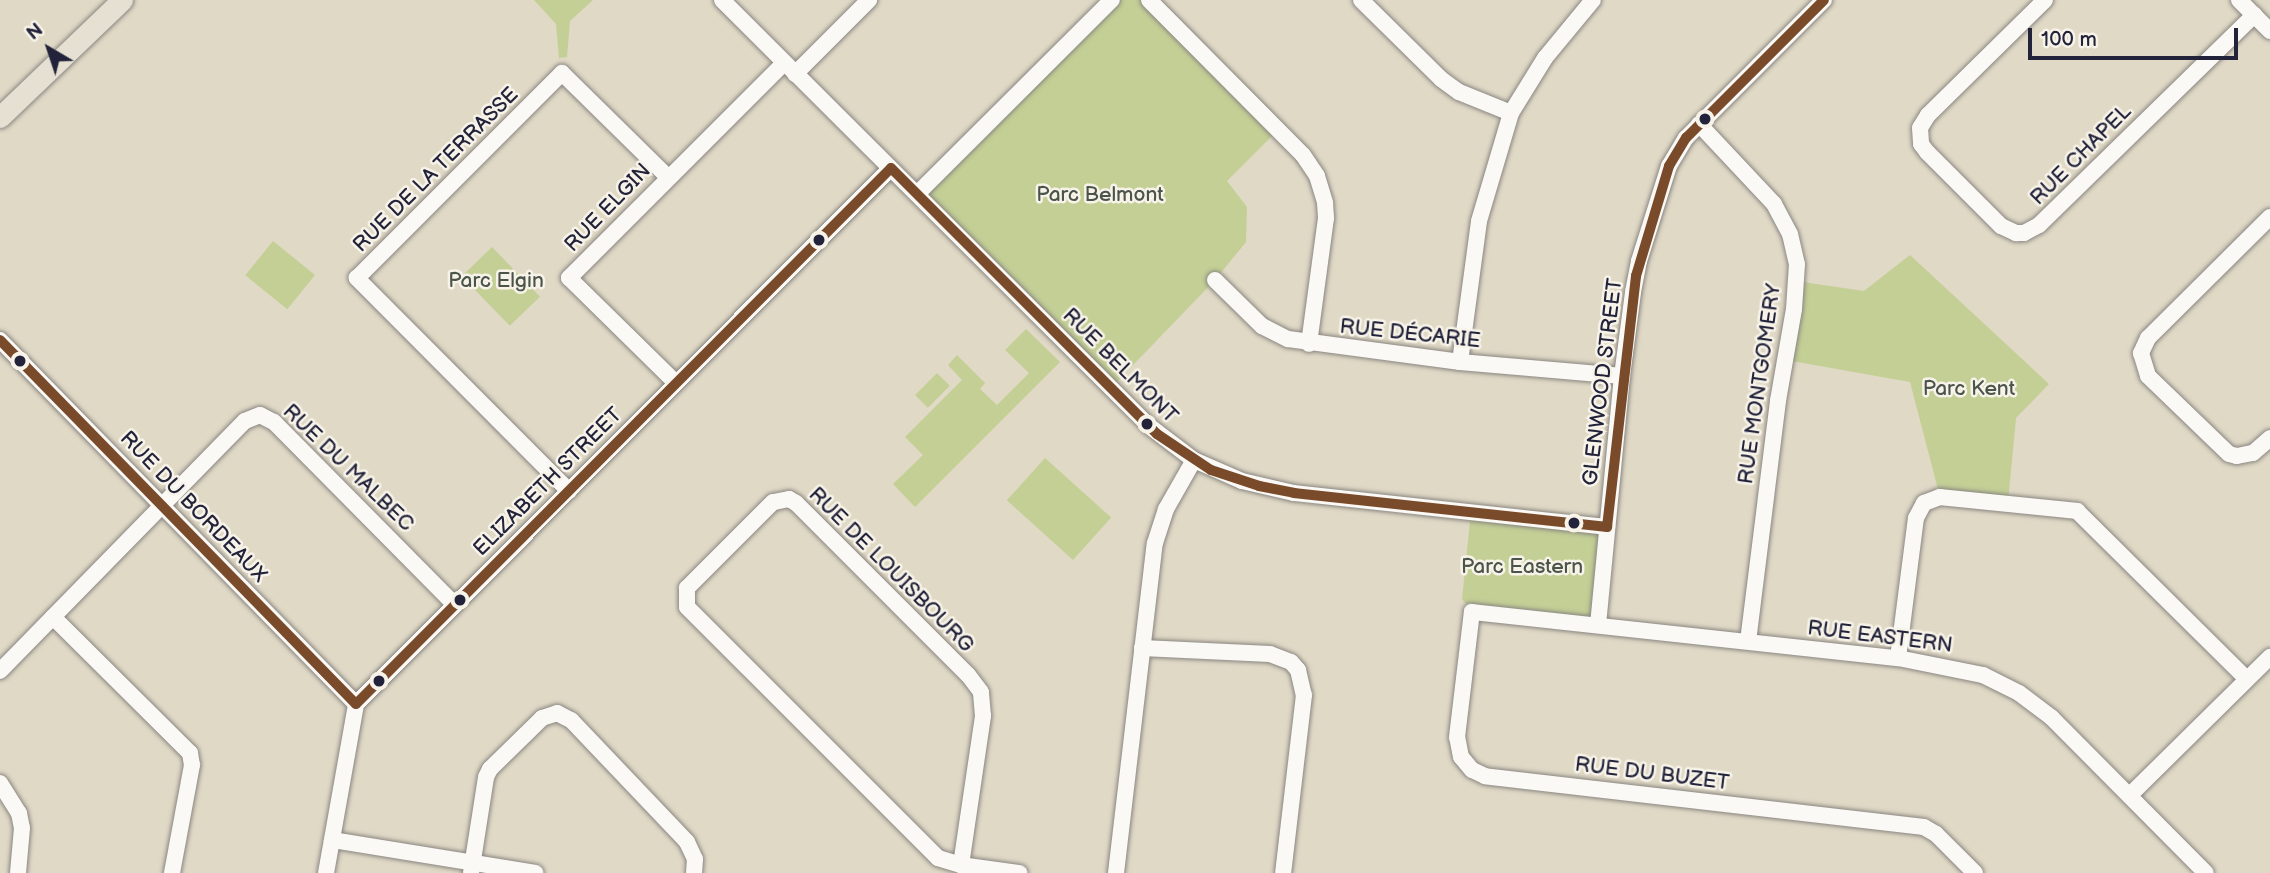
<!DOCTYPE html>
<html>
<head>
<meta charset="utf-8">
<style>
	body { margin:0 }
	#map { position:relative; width:2270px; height:873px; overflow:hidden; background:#e0d9c6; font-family:"Balsamiq Sans",sans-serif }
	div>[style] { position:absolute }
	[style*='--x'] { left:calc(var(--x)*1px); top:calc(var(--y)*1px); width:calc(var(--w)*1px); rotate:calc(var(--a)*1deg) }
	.green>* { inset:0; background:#c3cf95; transform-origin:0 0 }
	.roads { filter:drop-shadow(0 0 2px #8a8681) drop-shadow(0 0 2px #8a8681) }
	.minor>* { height:16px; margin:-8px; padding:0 8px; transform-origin:8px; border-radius:8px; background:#faf9f6 }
	.major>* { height:21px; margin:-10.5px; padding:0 10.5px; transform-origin:10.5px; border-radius:10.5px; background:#e5e0d2 }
	.bus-1>* { height:10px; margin:-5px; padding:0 5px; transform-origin:5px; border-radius:5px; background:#7a4b2a }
	.dots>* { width:19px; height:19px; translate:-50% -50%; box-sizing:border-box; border:4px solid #f7f3e8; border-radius:50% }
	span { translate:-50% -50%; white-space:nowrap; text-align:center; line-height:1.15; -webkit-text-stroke:5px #f7f3e8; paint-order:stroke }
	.street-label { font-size:21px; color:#22223b }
	.park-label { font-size:21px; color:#4b544a }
	.north { position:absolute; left:14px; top:14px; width:70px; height:70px; -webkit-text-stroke:5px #f7f3e8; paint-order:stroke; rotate:321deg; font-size:19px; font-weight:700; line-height:28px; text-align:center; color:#22223b }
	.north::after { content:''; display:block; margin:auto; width:24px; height:32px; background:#22223b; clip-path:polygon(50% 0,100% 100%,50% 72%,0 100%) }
	.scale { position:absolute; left:2028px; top:28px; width:210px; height:32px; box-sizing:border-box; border:4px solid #22223b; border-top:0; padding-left:9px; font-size:21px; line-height:24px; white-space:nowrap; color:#22223b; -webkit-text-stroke:5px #f7f3e8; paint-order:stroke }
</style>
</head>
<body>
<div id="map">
	<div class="green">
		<i style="clip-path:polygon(534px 0,593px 0,570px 21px,567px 57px,559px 58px,556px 24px)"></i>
		<i style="clip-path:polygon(1112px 0,1149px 0,1278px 130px,1227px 181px,1247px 207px,1246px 242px,1215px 280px,1110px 389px,917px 194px)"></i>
		<i style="left:273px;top:241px;width:54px;height:44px;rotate:39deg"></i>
		<i style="left:492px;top:247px;width:69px;height:42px;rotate:46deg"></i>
		<i style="clip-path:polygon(1910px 255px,2049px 384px,2016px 418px,2008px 502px,1940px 497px,1910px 382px,1786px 360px,1796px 281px,1864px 291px)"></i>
		<i style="clip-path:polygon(1026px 329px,1060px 362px,915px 507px,893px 484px,923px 455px,905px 437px,962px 380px,948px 365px,957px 355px,985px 383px,980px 389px,997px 405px,1029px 373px,1005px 350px)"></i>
		<i style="left:937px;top:373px;width:18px;height:31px;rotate:45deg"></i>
		<i style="left:1045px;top:458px;width:89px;height:57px;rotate:42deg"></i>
		<i style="clip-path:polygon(1471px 512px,1607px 527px,1598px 625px,1472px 612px,1462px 599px)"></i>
	</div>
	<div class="roads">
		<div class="minor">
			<i style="--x:722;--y:0;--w:603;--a:44.93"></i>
			<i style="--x:1149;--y:426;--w:56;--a:37.1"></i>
			<i style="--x:1194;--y:460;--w:52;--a:23.6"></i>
			<i style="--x:1242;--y:481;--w:53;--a:13"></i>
			<i style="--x:1294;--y:493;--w:315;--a:6.2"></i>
			<i style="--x:1149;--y:0;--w:218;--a:45.2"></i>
			<i style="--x:1303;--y:155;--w:25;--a:56"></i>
			<i style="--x:1317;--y:176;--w:28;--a:73"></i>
			<i style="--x:1325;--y:203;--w:15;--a:86"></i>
			<i style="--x:1326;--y:218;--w:127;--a:97.7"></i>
			<i style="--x:1361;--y:0;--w:112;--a:44.6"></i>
			<i style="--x:1441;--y:79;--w:22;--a:36"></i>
			<i style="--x:1459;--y:92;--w:56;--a:22"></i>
			<i style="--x:2045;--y:0;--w:164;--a:135.5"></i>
			<i style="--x:1928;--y:115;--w:15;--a:122"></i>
			<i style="--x:1920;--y:128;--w:16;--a:86"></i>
			<i style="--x:1921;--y:144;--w:10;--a:53"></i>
			<i style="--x:1927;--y:152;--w:105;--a:45"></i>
			<i style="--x:2001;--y:226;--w:17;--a:25"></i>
			<i style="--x:2016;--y:233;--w:8;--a:0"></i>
			<i style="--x:2024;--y:233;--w:17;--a:-28"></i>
			<i style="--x:2039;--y:225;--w:301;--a:-44.3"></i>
			<i style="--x:2239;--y:0;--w:44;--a:45"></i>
			<i style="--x:795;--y:74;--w:105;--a:-45"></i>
			<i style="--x:1699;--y:124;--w:110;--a:46.8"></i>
			<i style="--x:1774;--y:204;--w:34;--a:62"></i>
			<i style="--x:1790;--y:234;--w:31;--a:77"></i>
			<i style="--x:1797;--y:264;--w:45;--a:93.8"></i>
			<i style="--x:1794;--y:309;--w:93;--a:99.9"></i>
			<i style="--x:1778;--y:401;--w:242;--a:97.1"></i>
			<i style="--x:917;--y:194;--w:275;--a:-44.9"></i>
			<i style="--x:2270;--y:217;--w:172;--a:135.2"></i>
			<i style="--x:2148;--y:338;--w:17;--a:115"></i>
			<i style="--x:2141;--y:353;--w:24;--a:73"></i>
			<i style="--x:2148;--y:376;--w:112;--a:43.9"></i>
			<i style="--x:2229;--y:454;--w:8;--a:14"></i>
			<i style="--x:2237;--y:456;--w:16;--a:-11"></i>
			<i style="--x:2253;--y:453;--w:23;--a:-41"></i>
			<i style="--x:1215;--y:280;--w:66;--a:44.4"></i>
			<i style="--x:1262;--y:326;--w:29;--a:27"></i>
			<i style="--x:1288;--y:339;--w:174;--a:7.6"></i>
			<i style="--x:1460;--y:362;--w:163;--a:4.9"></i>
			<i style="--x:0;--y:340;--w:509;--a:45.64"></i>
			<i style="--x:1460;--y:362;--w:142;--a:-82.3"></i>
			<i style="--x:1479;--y:221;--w:113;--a:-73.5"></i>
			<i style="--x:1511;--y:113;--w:65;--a:-58.3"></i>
			<i style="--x:1545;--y:58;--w:75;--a:-50.4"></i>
			<i style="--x:676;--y:383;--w:150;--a:-135.5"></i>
			<i style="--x:569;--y:278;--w:304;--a:-45"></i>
			<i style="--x:569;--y:491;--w:301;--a:-134.9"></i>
			<i style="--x:357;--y:278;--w:290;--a:-45"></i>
			<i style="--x:562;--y:73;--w:148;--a:44.5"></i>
			<i style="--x:53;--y:617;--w:193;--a:44.8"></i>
			<i style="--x:190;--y:753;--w:12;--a:81"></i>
			<i style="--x:192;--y:765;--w:110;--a:100.5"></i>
			<i style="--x:1598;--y:625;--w:250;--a:-84.5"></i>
			<i style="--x:1622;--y:376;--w:85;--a:-82.5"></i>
			<i style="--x:1633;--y:292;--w:32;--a:-79"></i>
			<i style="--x:1639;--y:261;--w:100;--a:-72.5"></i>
			<i style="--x:1669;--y:166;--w:33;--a:-59"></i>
			<i style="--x:1686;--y:138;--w:195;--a:-45"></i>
			<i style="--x:1142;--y:648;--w:128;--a:2.7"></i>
			<i style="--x:1270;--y:654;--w:22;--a:21"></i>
			<i style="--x:1291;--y:662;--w:11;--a:49"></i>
			<i style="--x:1298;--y:670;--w:26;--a:77"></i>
			<i style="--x:1304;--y:695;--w:179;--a:96.7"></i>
			<i style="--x:1898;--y:658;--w:141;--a:-82.7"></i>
			<i style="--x:1916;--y:518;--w:17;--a:-62"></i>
			<i style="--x:1924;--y:503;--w:17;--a:-21"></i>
			<i style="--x:1940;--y:497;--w:138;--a:5.8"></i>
			<i style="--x:2077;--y:511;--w:239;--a:44.7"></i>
			<i style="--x:0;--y:671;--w:350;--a:-45.6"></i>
			<i style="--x:245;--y:421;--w:16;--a:-22"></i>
			<i style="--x:260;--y:415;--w:16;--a:27"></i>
			<i style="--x:274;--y:422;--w:257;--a:45.3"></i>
			<i style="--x:0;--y:783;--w:36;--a:58"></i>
			<i style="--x:19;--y:813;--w:15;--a:79"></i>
			<i style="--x:22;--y:828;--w:45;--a:95.1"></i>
			<i style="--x:2130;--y:795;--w:197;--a:-44.6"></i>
			<i style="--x:332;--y:840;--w:206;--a:9.2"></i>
			<i style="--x:961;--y:865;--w:151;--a:-81.6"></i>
			<i style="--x:983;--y:716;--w:24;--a:-95"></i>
			<i style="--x:981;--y:692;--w:21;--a:-127"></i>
			<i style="--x:968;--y:675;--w:243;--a:-135"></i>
			<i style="--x:796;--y:503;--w:8;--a:-150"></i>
			<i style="--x:789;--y:499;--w:16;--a:169"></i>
			<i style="--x:773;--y:502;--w:122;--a:135"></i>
			<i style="--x:687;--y:588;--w:19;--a:90"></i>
			<i style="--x:687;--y:607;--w:355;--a:45"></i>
			<i style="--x:938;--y:858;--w:24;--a:17"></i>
			<i style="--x:961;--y:865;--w:59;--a:7.9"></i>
			<i style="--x:326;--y:873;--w:172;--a:-79.9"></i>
			<i style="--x:356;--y:704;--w:757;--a:-45.05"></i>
			<i style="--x:471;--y:873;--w:97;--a:-81.1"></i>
			<i style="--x:486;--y:777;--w:9;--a:-63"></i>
			<i style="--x:490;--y:769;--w:73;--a:-44.4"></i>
			<i style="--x:542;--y:718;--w:16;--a:-18"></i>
			<i style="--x:557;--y:713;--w:16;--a:27"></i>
			<i style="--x:571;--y:720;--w:168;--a:46.4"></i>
			<i style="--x:687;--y:842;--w:19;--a:65"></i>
			<i style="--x:695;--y:859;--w:14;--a:94"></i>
			<i style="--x:1116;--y:873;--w:332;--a:-83.3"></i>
			<i style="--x:1155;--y:543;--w:36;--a:-72"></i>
			<i style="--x:1166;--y:509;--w:56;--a:-60.3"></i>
			<i style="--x:1975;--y:873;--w:55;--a:-135"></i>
			<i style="--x:1936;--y:834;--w:14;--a:-150"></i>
			<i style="--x:1924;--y:827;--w:442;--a:-173.4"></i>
			<i style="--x:1485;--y:776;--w:14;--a:-155"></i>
			<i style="--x:1472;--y:770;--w:17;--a:-130"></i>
			<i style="--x:1461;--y:757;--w:20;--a:-101"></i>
			<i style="--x:1457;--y:737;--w:126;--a:-83.2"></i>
			<i style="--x:1472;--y:612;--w:428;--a:6.2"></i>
			<i style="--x:1898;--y:658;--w:87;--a:11.3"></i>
			<i style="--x:1983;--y:675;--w:40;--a:26.6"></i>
			<i style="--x:2019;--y:693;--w:41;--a:37.1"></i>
			<i style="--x:2052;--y:718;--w:218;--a:45.2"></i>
		</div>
		<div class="major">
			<i style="--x:0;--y:117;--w:169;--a:-43.8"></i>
		</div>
	</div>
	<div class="bus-1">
		<i style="--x:0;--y:340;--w:509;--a:45.64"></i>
		<i style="--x:356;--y:704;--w:757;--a:-45.05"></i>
		<i style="--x:891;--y:168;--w:376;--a:45"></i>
		<i style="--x:1157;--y:434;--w:65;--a:33.7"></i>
		<i style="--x:1211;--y:470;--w:51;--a:18.4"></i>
		<i style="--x:1259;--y:486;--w:36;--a:11"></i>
		<i style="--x:1294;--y:493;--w:315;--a:6.2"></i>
		<i style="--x:1607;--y:527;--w:253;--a:-83.4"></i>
		<i style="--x:1636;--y:276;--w:115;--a:-73.3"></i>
		<i style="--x:1669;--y:166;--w:33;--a:-59"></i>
		<i style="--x:1686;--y:138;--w:195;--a:-45"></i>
	</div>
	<div class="dots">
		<i style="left:1705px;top:119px;background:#22223b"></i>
		<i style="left:819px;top:240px;background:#22223b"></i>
		<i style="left:20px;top:361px;background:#22223b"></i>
		<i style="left:1147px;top:424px;background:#22223b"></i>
		<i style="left:1574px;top:523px;background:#22223b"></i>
		<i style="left:460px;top:600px;background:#22223b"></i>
		<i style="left:379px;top:681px;background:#22223b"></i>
	</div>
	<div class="street-label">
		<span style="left:2081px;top:155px;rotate:-45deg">RUE CHAPEL</span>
		<span style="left:436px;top:170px;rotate:-45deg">RUE DE LA TERRASSE</span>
		<span style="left:608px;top:208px;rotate:-46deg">RUE ELGIN</span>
		<span style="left:1410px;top:334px;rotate:6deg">RUE DÉCARIE</span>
		<span style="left:1120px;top:366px;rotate:45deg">RUE BELMONT</span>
		<span style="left:1603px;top:382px;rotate:-83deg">GLENWOOD STREET</span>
		<span style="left:1760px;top:384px;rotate:-82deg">RUE MONTGOMERY</span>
		<span style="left:348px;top:468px;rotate:44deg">RUE DU MALBEC</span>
		<span style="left:548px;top:482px;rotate:-45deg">ELIZABETH STREET</span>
		<span style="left:193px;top:507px;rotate:46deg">RUE DU BORDEAUX</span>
		<span style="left:891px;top:570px;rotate:45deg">RUE DE LOUISBOURG</span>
		<span style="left:1880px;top:637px;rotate:7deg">RUE EASTERN</span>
		<span style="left:1652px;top:774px;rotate:7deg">RUE DU BUZET</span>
	</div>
	<div class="park-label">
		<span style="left:1100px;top:195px">Parc Belmont</span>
		<span style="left:496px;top:281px">Parc Elgin</span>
		<span style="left:1969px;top:389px">Parc Kent</span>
		<span style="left:1522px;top:567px">Parc Eastern</span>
	</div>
	<div class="north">N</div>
	<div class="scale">100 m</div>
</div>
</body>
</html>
